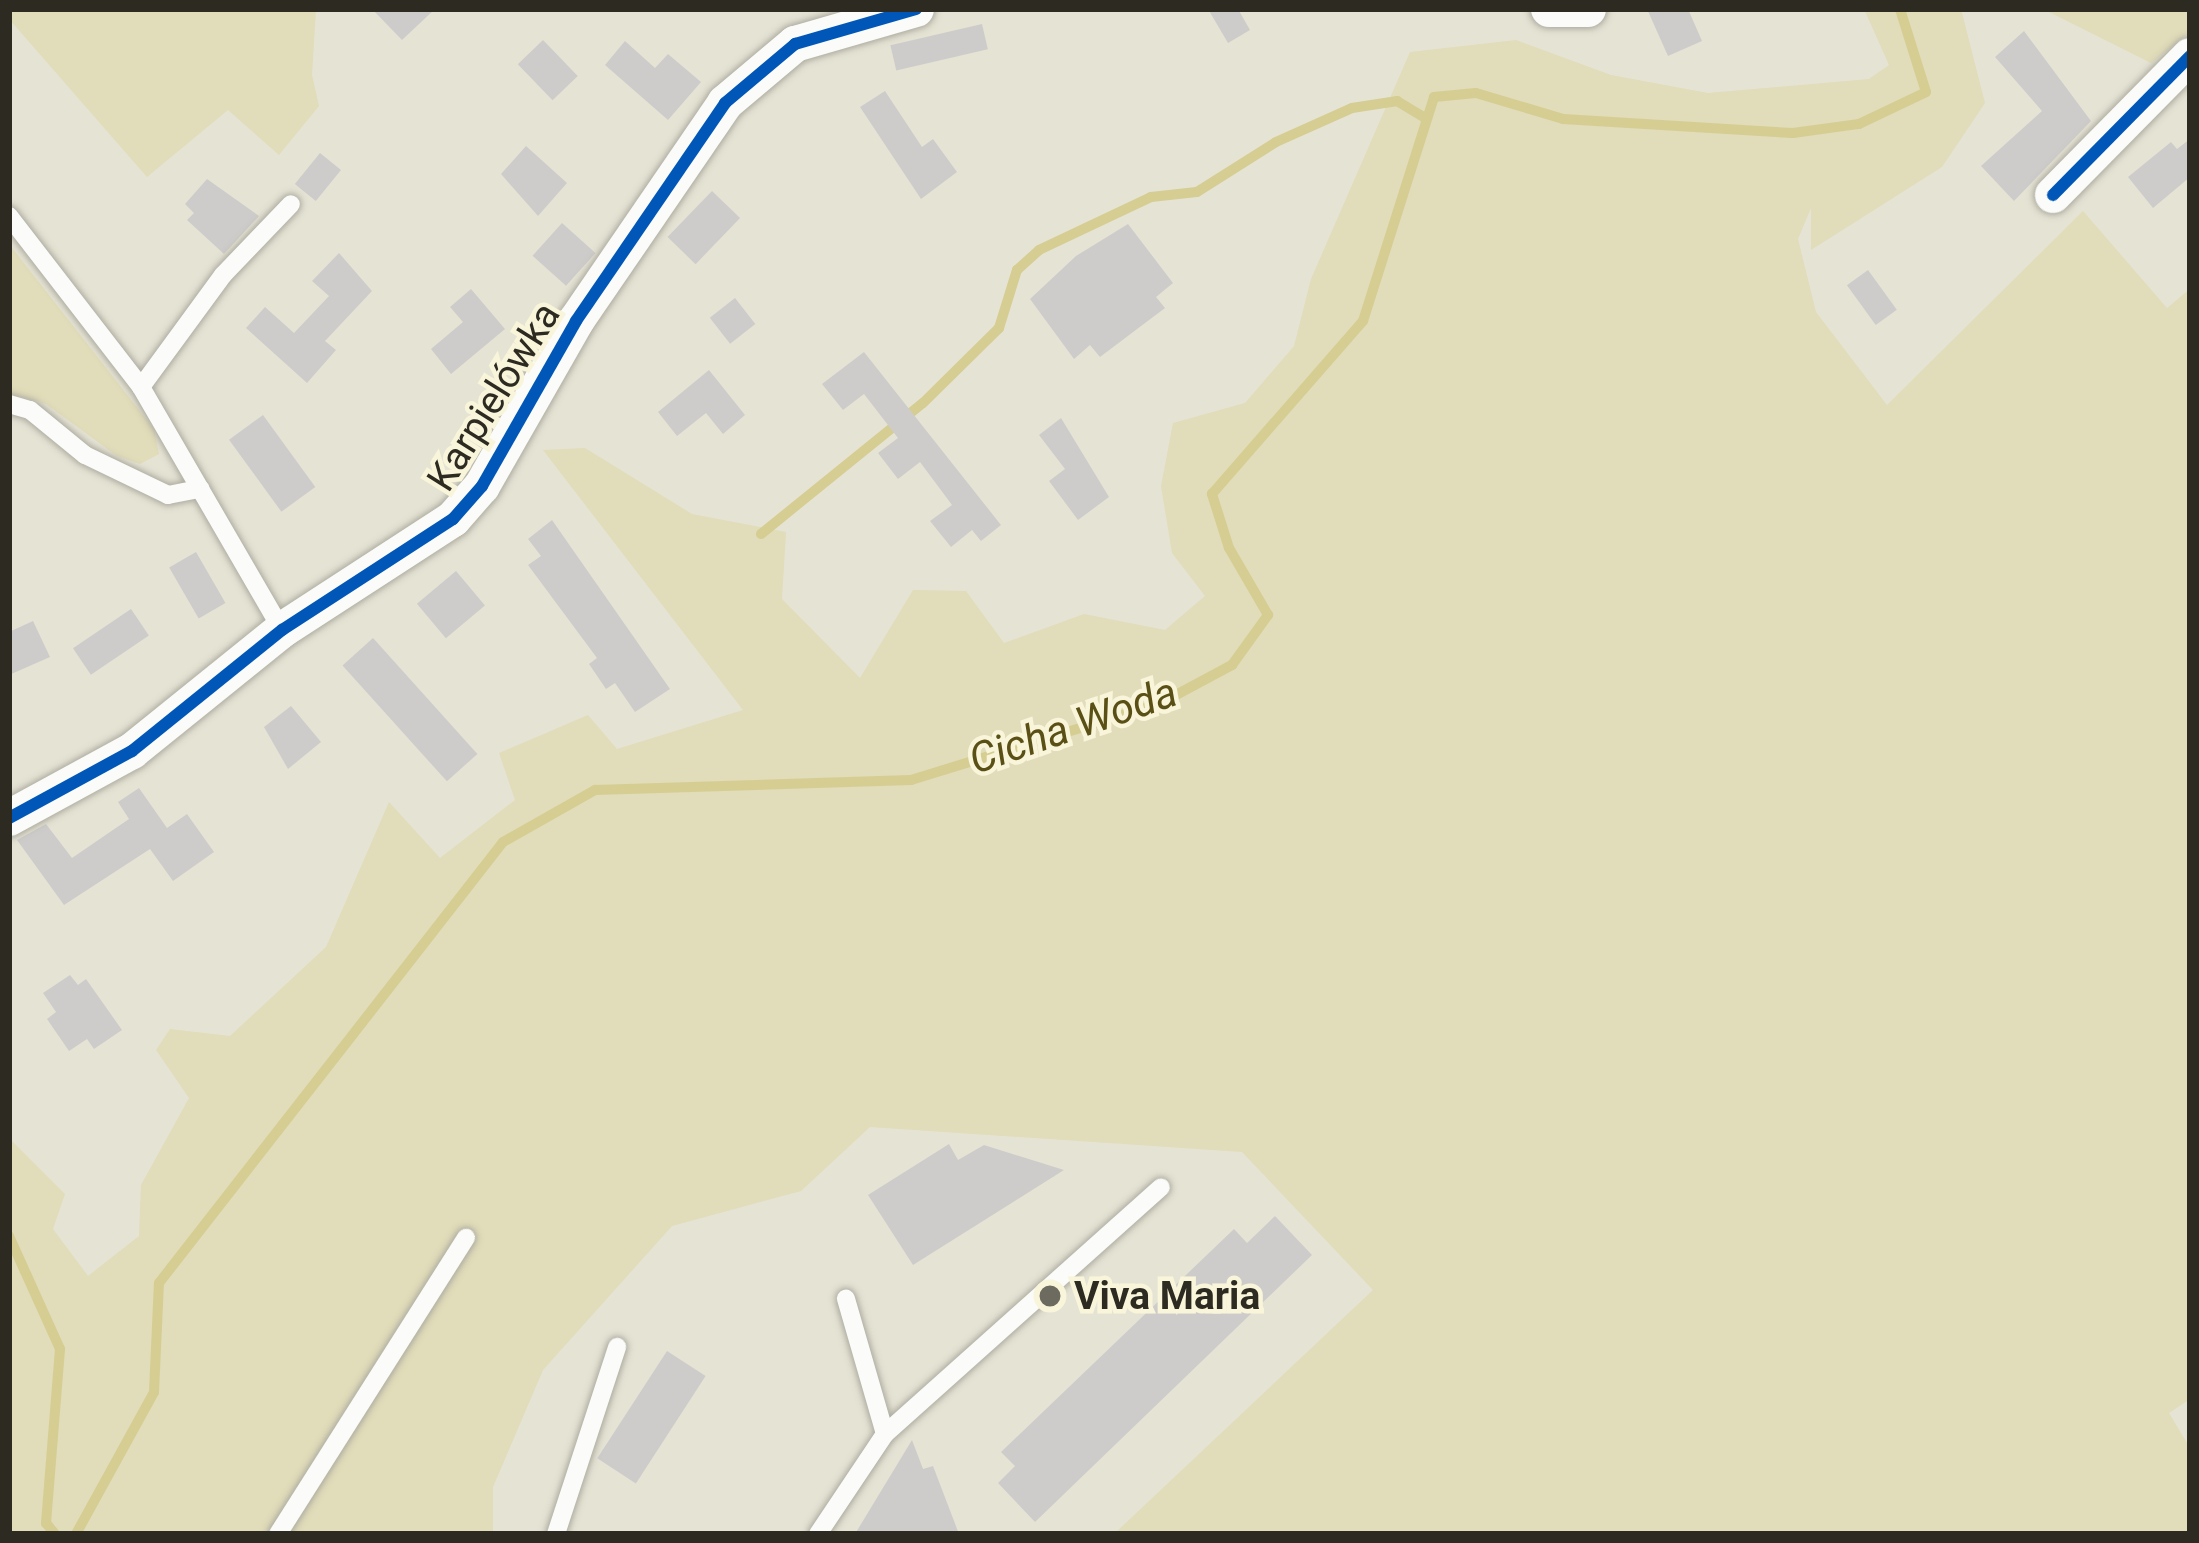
<!DOCTYPE html>
<html>
<head>
<meta charset="utf-8">
<style>
	body { margin:0 }
	#map { position:relative; width:2199px; height:1543px; overflow:hidden; background:#e5e3d4; font-family:Roboto,sans-serif }
	div>[style] { position:absolute }
	[style*='--x'] { left:calc(var(--x)*1px); top:calc(var(--y)*1px); width:calc(var(--w)*1px); rotate:calc(var(--a)*1deg) }
	.green>* { inset:0; background:#e1dcb9 }
	.stream>* { height:10px; margin:-5px; padding:0 5px; transform-origin:5px; border-radius:5px; background:#d6cd92 }
	.building>* { inset:0; background:#ceccca; transform-origin:0 0 }
	.roads { filter:drop-shadow(0 0 3px #aeada1) drop-shadow(0 0 3px #aeada1) }
	.service>* { height:18px; margin:-9px; padding:0 9px; transform-origin:9px; border-radius:9px; background:#fbfbf9 }
	.minor>* { height:36px; margin:-18px; padding:0 18px; transform-origin:18px; border-radius:18px; background:#fbfbf9 }
	.cycleway>* { height:12px; margin:-6px; padding:0 6px; transform-origin:6px; border-radius:6px; background:#0057b8 }
	.dots>* { width:33px; height:33px; translate:-50% -50%; box-sizing:border-box; border:6px solid #f9f5da; border-radius:50% }
	span { translate:-50% -50%; white-space:nowrap; text-align:center; line-height:1.15; -webkit-text-stroke:9px #f9f5da; paint-order:stroke }
	.street-label { font-size:39px; color:#2d2b21 }
	.poi-label { font-size:39px; color:#2d2b21; font-weight:700 }
	.left { translate:0 -50%; text-align:left }
	.water-label { font-size:42px; color:#5a5015; font-style:italic }
	.frame { position:absolute; inset:0; border:12px solid #2d2b21; pointer-events:none }
</style>
</head>
<body>
<div id="map">
	<div class="green">
		<i style="clip-path:polygon(9px 9px,316px 9px,312px 75px,319px 106px,279px 155px,228px 110px,147px 177px,9px 19px)"></i>
		<i style="clip-path:polygon(1864px 9px,1961px 9px,1985px 103px,1942px 167px,1811px 250px,1811px 208px,1798px 239px,1816px 312px,1887px 405px,2083px 211px,2167px 308px,2190px 289px,2190px 1399px,2169px 1413px,2190px 1448px,2190px 1534px,1114px 1534px,1373px 1290px,1242px 1152px,870px 1127px,801px 1191px,672px 1226px,543px 1370px,493px 1487px,493px 1534px,9px 1534px,9px 1138px,65px 1194px,53px 1229px,88px 1276px,139px 1236px,141px 1185px,189px 1098px,156px 1050px,170px 1029px,230px 1036px,326px 947px,389px 802px,440px 858px,515px 800px,499px 753px,588px 715px,617px 749px,743px 710px,543px 450px,585px 448px,692px 514px,786px 532px,782px 599px,860px 678px,913px 590px,966px 591px,1004px 643px,1084px 614px,1165px 630px,1205px 596px,1172px 553px,1161px 486px,1173px 423px,1245px 403px,1294px 346px,1311px 279px,1410px 52px,1516px 40px,1611px 75px,1708px 93px,1869px 79px,1889px 65px)"></i>
		<i style="clip-path:polygon(2043px 9px,2190px 9px,2190px 32px,2151px 63px)"></i>
		<i style="clip-path:polygon(9px 244px,154px 429px,159px 454px,140px 464px,117px 456px,46px 404px,9px 393px)"></i>
	</div>
	<div class="stream">
		<i style="--x:761;--y:534;--w:208;--a:-39"></i>
		<i style="--x:923;--y:403;--w:107;--a:-44.6"></i>
		<i style="--x:999;--y:328;--w:61;--a:-72.8"></i>
		<i style="--x:1017;--y:270;--w:30;--a:-42"></i>
		<i style="--x:1039;--y:250;--w:124;--a:-25.3"></i>
		<i style="--x:1151;--y:197;--w:46;--a:-6.2"></i>
		<i style="--x:1197;--y:192;--w:93;--a:-32.3"></i>
		<i style="--x:1276;--y:142;--w:83;--a:-24.1"></i>
		<i style="--x:1352;--y:108;--w:46;--a:-8.8"></i>
		<i style="--x:1397;--y:101;--w:31;--a:31"></i>
		<i style="--x:9;--y:1236;--w:124;--a:65.7"></i>
		<i style="--x:60;--y:1349;--w:175;--a:94.6"></i>
		<i style="--x:46;--y:1523;--w:14;--a:51"></i>
		<i style="--x:76;--y:1534;--w:162;--a:-61.2"></i>
		<i style="--x:154;--y:1392;--w:109;--a:-87.4"></i>
		<i style="--x:159;--y:1283;--w:559;--a:-52.04"></i>
		<i style="--x:503;--y:842;--w:106;--a:-29.5"></i>
		<i style="--x:595;--y:790;--w:316;--a:-1.8"></i>
		<i style="--x:911;--y:780;--w:262;--a:-17.1"></i>
		<i style="--x:1161;--y:703;--w:81;--a:-28.2"></i>
		<i style="--x:1232;--y:665;--w:62;--a:-54.2"></i>
		<i style="--x:1268;--y:615;--w:78;--a:-120.2"></i>
		<i style="--x:1229;--y:548;--w:57;--a:-107.5"></i>
		<i style="--x:1212;--y:494;--w:230;--a:-48.9"></i>
		<i style="--x:1363;--y:321;--w:235;--a:-72.4"></i>
		<i style="--x:1434;--y:97;--w:42;--a:-5.4"></i>
		<i style="--x:1476;--y:93;--w:91;--a:16.6"></i>
		<i style="--x:1563;--y:119;--w:230;--a:3.5"></i>
		<i style="--x:1793;--y:133;--w:67;--a:-7.8"></i>
		<i style="--x:1859;--y:124;--w:74;--a:-25.5"></i>
		<i style="--x:1926;--y:92;--w:87;--a:-107.4"></i>
	</div>
	<div class="building">
		<i style="clip-path:polygon(372px 9px,435px 9px,402px 40px)"></i>
		<i style="clip-path:polygon(1208px 9px,1238px 9px,1250px 30px,1228px 43px)"></i>
		<i style="clip-path:polygon(1647px 9px,1688px 9px,1702px 41px,1668px 56px)"></i>
		<i style="left:982px;top:24px;width:26px;height:94px;rotate:77deg"></i>
		<i style="clip-path:polygon(2024px 31px,2091px 121px,2014px 201px,1981px 166px,2042px 111px,1995px 57px)"></i>
		<i style="left:543px;top:40px;width:50px;height:35px;rotate:46deg"></i>
		<i style="clip-path:polygon(625px 41px,655px 68px,668px 54px,701px 82px,668px 120px,605px 65px)"></i>
		<i style="clip-path:polygon(885px 91px,922px 147px,933px 139px,957px 172px,921px 199px,860px 107px)"></i>
		<i style="clip-path:polygon(2190px 139px,2190px 177px,2153px 208px,2128px 177px,2171px 142px,2177px 149px)"></i>
		<i style="clip-path:polygon(526px 146px,567px 183px,538px 216px,501px 174px)"></i>
		<i style="left:320px;top:153px;width:27px;height:40px;rotate:39deg"></i>
		<i style="clip-path:polygon(207px 179px,259px 216px,224px 254px,187px 220px,194px 213px,185px 204px)"></i>
		<i style="left:712px;top:191px;width:39px;height:64px;rotate:44deg"></i>
		<i style="left:562px;top:223px;width:45px;height:44px;rotate:42deg"></i>
		<i style="clip-path:polygon(1128px 224px,1173px 283px,1156px 297px,1165px 308px,1100px 357px,1090px 345px,1074px 359px,1030px 299px,1076px 256px)"></i>
		<i style="clip-path:polygon(339px 253px,372px 291px,325px 341px,336px 350px,307px 383px,246px 328px,265px 307px,294px 333px,329px 296px,312px 281px)"></i>
		<i style="left:1868px;top:270px;width:49px;height:26px;rotate:54deg"></i>
		<i style="clip-path:polygon(471px 289px,505px 329px,451px 374px,431px 349px,463px 322px,450px 307px)"></i>
		<i style="left:735px;top:298px;width:33px;height:32px;rotate:52deg"></i>
		<i style="clip-path:polygon(864px 352px,1001px 525px,981px 541px,972px 530px,951px 547px,930px 521px,952px 505px,920px 462px,898px 479px,878px 453px,898px 438px,864px 394px,843px 410px,822px 384px)"></i>
		<i style="clip-path:polygon(709px 370px,745px 415px,723px 434px,706px 413px,677px 436px,658px 412px)"></i>
		<i style="left:263px;top:415px;width:89px;height:42px;rotate:54deg"></i>
		<i style="clip-path:polygon(1061px 418px,1109px 497px,1078px 520px,1049px 481px,1065px 469px,1039px 435px)"></i>
		<i style="clip-path:polygon(552px 520px,670px 689px,635px 712px,615px 683px,606px 689px,589px 664px,597px 658px,528px 565px,541px 556px,528px 539px)"></i>
		<i style="left:196px;top:552px;width:59px;height:31px;rotate:60deg"></i>
		<i style="left:456px;top:571px;width:45px;height:51px;rotate:50deg"></i>
		<i style="left:131px;top:609px;width:32px;height:70px;rotate:56deg"></i>
		<i style="clip-path:polygon(33px 621px,50px 657px,9px 675px,9px 632px)"></i>
		<i style="left:373px;top:638px;width:156px;height:41px;rotate:48deg"></i>
		<i style="clip-path:polygon(291px 706px,321px 742px,288px 769px,264px 727px)"></i>
		<i style="clip-path:polygon(139px 788px,167px 828px,187px 814px,214px 852px,173px 881px,150px 849px,64px 905px,17px 840px,46px 824px,72px 858px,129px 819px,118px 802px)"></i>
		<i style="clip-path:polygon(70px 975px,78px 985px,86px 979px,122px 1030px,94px 1049px,87px 1039px,69px 1051px,47px 1019px,56px 1012px,43px 993px)"></i>
		<i style="clip-path:polygon(949px 1144px,958px 1160px,984px 1145px,1064px 1170px,913px 1265px,868px 1195px)"></i>
		<i style="clip-path:polygon(1275px 1216px,1312px 1255px,1035px 1522px,998px 1483px,1015px 1466px,1001px 1452px,1234px 1229px,1247px 1243px)"></i>
		<i style="left:667px;top:1351px;width:46px;height:128px;rotate:33deg"></i>
		<i style="clip-path:polygon(912px 1440px,923px 1469px,933px 1466px,959px 1534px,855px 1534px)"></i>
	</div>
	<div class="roads">
		<div class="service">
			<i style="--x:9;--y:216;--w:216;--a:52.3"></i>
			<i style="--x:141;--y:387;--w:281;--a:59.9"></i>
			<i style="--x:141;--y:387;--w:139;--a:-53.8"></i>
			<i style="--x:223;--y:275;--w:98;--a:-46.2"></i>
			<i style="--x:9;--y:404;--w:22;--a:16"></i>
			<i style="--x:30;--y:410;--w:71;--a:39.3"></i>
			<i style="--x:85;--y:455;--w:92;--a:25.7"></i>
			<i style="--x:168;--y:495;--w:33;--a:-11"></i>
			<i style="--x:885;--y:1434;--w:370;--a:-41.8"></i>
			<i style="--x:278;--y:1534;--w:351;--a:-57.6"></i>
			<i style="--x:556;--y:1534;--w:197;--a:-71.9"></i>
			<i style="--x:818;--y:1534;--w:120;--a:-56.2"></i>
			<i style="--x:885;--y:1434;--w:141;--a:-106.1"></i>
		</div>
		<div class="minor">
			<i style="--x:1549;--y:9;--w:39;--a:0"></i>
			<i style="--x:2053;--y:195;--w:195;--a:-45.4"></i>
			<i style="--x:9;--y:818;--w:140;--a:-28.6"></i>
			<i style="--x:132;--y:751;--w:193;--a:-38.9"></i>
			<i style="--x:282;--y:630;--w:204;--a:-33"></i>
			<i style="--x:453;--y:519;--w:44;--a:-48.7"></i>
			<i style="--x:482;--y:486;--w:190;--a:-60.3"></i>
			<i style="--x:576;--y:321;--w:264;--a:-55.6"></i>
			<i style="--x:725;--y:103;--w:92;--a:-40.1"></i>
			<i style="--x:795;--y:44;--w:126;--a:-16.1"></i>
		</div>
	</div>
	<div class="cycleway">
		<i style="--x:2053;--y:195;--w:195;--a:-45.4"></i>
		<i style="--x:9;--y:818;--w:140;--a:-28.6"></i>
		<i style="--x:132;--y:751;--w:193;--a:-38.9"></i>
		<i style="--x:282;--y:630;--w:204;--a:-33"></i>
		<i style="--x:453;--y:519;--w:44;--a:-48.7"></i>
		<i style="--x:482;--y:486;--w:190;--a:-60.3"></i>
		<i style="--x:576;--y:321;--w:264;--a:-55.6"></i>
		<i style="--x:725;--y:103;--w:92;--a:-40.1"></i>
		<i style="--x:795;--y:44;--w:126;--a:-16.1"></i>
	</div>
	<div class="dots">
		<i style="left:1050px;top:1296px;background:#6d6b60"></i>
	</div>
	<div class="street-label">
		<span style="left:494px;top:397px;rotate:-58deg">Karpielówka</span>
	</div>
	<div class="poi-label">
		<span class="left" style="left:1074px;top:1296px">Viva Maria</span>
	</div>
	<div class="water-label">
		<span style="left:1073px;top:726px;rotate:-19deg">Cicha Woda</span>
	</div>
	<div class="frame"></div>
</div>
</body>
</html>
